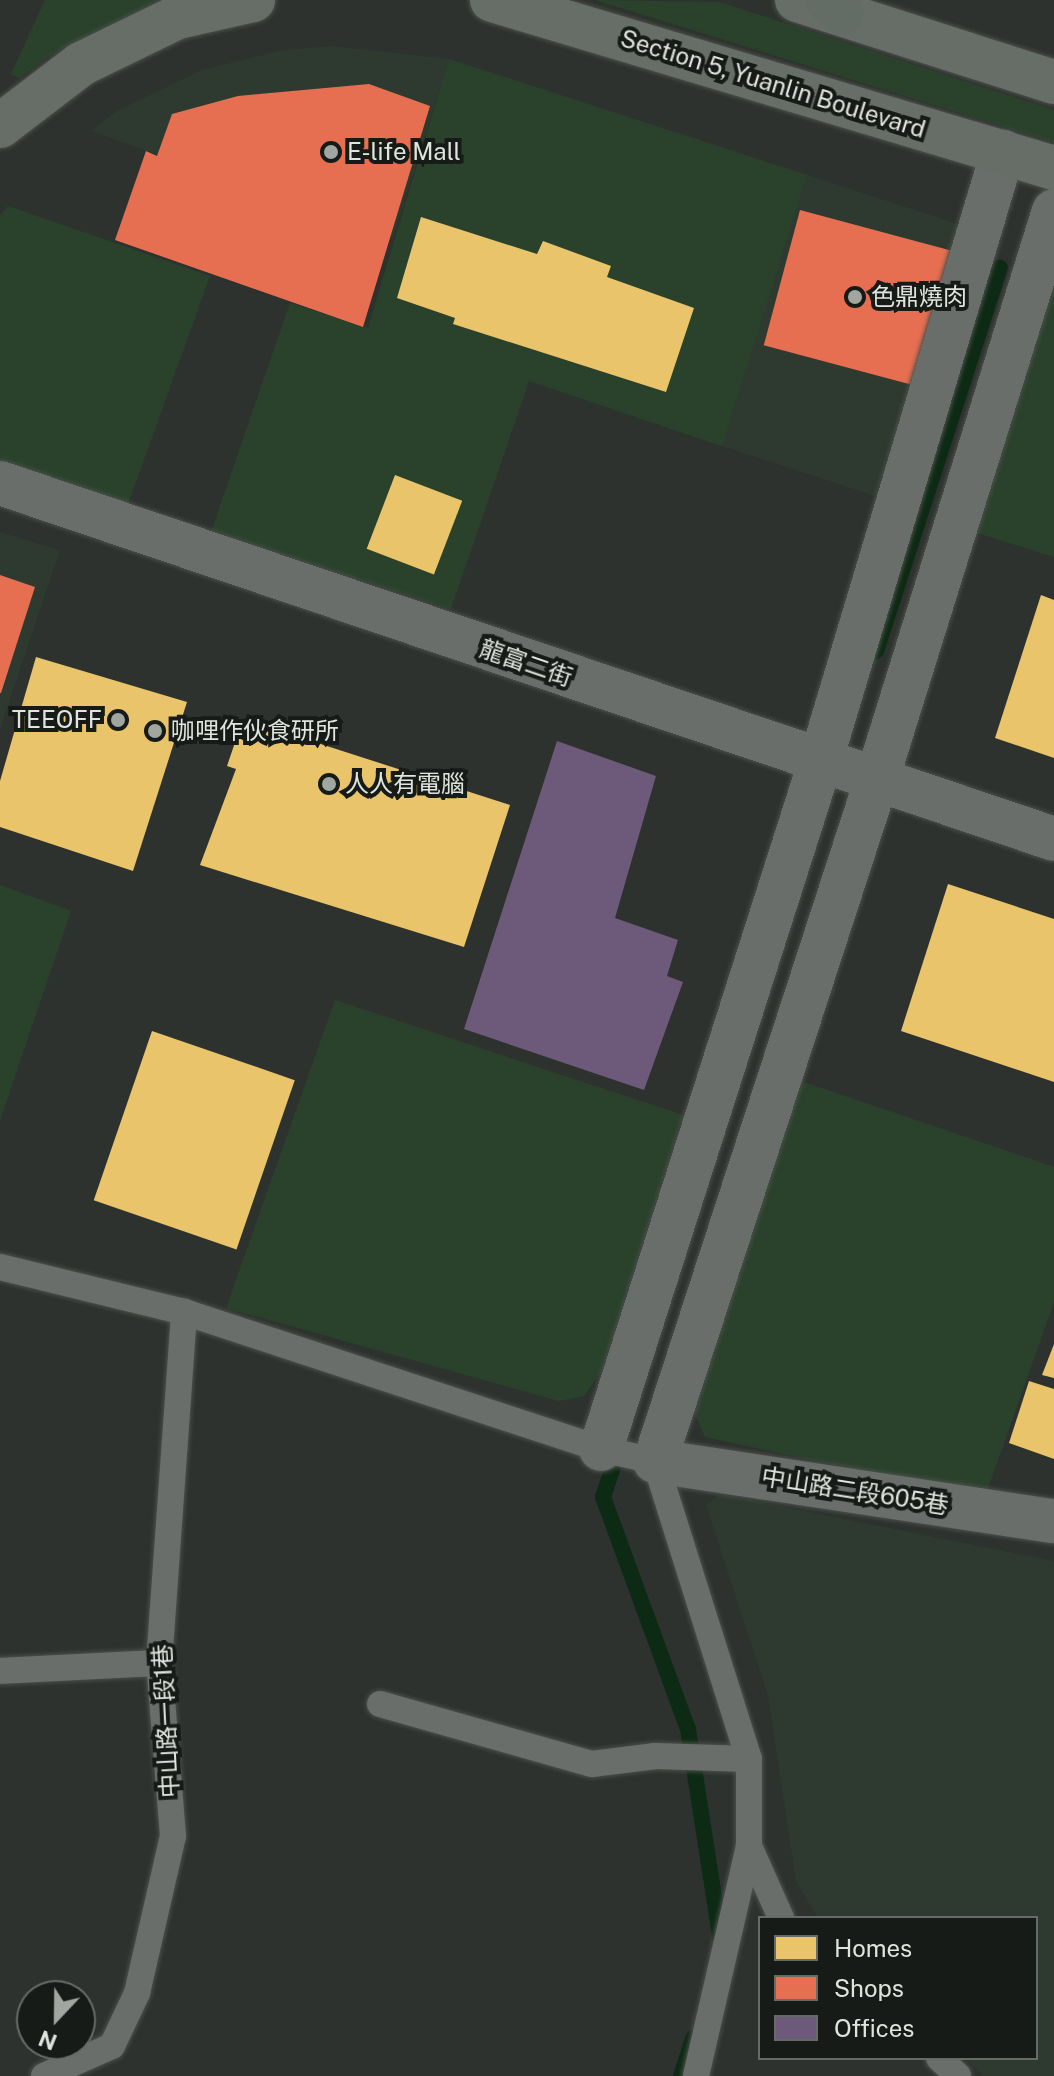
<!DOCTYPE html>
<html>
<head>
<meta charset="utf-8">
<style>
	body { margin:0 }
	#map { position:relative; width:1054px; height:2076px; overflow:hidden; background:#2e322e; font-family:"Public Sans","Noto Sans TC",sans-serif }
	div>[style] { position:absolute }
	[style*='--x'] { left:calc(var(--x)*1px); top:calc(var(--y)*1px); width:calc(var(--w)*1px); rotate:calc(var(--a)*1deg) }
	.built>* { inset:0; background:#2e3a2f; transform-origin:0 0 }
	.green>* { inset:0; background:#2a422c }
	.homes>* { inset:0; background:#e9c46a; transform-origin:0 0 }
	.shops>* { inset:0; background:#e76f51; transform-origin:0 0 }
	.offices>* { inset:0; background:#6d597a }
	.stream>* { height:16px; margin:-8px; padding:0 8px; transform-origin:8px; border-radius:8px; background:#0d2b14 }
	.roads { filter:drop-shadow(0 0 2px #4b4f4b) drop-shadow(0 0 2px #4b4f4b) }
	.lane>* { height:26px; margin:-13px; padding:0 13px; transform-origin:13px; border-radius:13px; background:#6a6e6a }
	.street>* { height:44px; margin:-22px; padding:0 22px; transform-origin:22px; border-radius:22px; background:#6a6e6a }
	.secondary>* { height:44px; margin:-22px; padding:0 22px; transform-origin:22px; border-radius:22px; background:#676e68 }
	.primary>* { height:44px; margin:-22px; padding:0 22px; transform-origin:22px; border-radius:22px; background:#646d65 }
	.dots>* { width:22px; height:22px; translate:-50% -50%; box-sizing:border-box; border:4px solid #171b17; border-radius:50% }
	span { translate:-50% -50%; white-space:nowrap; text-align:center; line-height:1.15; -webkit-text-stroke:8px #171b17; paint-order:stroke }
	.street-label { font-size:24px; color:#dfe4df }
	.poi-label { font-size:24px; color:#dfe4df }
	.left { translate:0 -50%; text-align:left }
	.right { translate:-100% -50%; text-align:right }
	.legend { position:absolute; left:758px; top:1916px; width:280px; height:144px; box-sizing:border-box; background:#171b17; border:2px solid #676b67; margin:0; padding:10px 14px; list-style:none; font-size:24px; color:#dfe4df }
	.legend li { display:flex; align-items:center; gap:16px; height:40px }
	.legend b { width:40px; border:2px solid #676b67 }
	.north { position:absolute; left:16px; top:1980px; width:80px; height:80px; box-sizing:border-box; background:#171b17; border:2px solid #676b67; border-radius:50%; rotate:202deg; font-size:22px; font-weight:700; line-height:32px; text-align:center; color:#dfe4df }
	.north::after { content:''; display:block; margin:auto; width:28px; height:36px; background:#a1a6a1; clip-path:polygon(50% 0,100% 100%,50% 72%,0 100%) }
</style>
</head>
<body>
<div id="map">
	<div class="built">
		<i style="clip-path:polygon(332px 46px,449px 59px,393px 238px,91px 131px,117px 111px,202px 70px,284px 50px)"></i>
		<i style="left:807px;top:175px;width:164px;height:284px;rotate:18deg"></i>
		<i style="clip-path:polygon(0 532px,60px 550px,0 729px)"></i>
		<i style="clip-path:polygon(720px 1494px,1054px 1561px,1054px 2076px,983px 2076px,966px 2058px,1036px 2058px,1036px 1918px,818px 1918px,796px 1881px,768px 1695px,706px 1505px)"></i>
	</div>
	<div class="green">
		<i style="clip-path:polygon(45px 0,160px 0,49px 56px,19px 78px,11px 74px)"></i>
		<i style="clip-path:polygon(595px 0,719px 2px,1054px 110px,1054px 142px)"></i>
		<i style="clip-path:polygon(449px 59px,807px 175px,722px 446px,529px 381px,451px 609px,211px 532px,290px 303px,368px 328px)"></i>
		<i style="clip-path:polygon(8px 206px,210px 276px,127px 507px,0 465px,0 216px)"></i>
		<i style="clip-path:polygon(1054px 284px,1054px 557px,971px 531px)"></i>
		<i style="clip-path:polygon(0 885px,71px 911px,0 1121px)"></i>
		<i style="clip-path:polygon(335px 1000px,683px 1115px,603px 1369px,584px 1396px,559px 1401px,226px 1308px)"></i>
		<i style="clip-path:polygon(792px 1078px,1054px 1167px,1054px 1302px,985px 1497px,705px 1437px,688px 1399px)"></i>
	</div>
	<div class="homes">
		<i style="clip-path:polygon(421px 217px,537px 254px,543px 241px,611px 266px,607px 277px,694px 308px,666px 392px,453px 324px,455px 318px,397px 298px)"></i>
		<i style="left:395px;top:475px;width:72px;height:79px;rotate:21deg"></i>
		<i style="clip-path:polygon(1041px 595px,1054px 600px,1054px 758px,995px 738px)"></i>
		<i style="clip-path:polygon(36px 657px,187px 702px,133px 871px,0 827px,0 781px)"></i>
		<i style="clip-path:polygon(243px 719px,510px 805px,464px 947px,200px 865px,236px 769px,227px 766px)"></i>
		<i style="clip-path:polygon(948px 884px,1054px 919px,1054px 1082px,901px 1031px)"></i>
		<i style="left:152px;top:1031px;width:151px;height:179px;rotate:19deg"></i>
		<i style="clip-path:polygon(1054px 1344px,1054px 1378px,1042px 1375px)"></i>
		<i style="clip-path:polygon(1029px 1381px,1054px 1389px,1054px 1459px,1009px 1443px)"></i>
	</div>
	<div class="shops">
		<i style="clip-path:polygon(369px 84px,430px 106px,363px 327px,115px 240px,146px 151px,157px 156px,172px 114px,238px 96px)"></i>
		<i style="left:800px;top:210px;width:158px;height:140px;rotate:15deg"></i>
		<i style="clip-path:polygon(0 575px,35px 587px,1px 693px,0 693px)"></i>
	</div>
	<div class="offices">
		<i style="clip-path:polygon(557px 741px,656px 776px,615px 918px,678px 940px,667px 976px,683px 982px,644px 1090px,464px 1029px)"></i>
	</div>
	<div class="stream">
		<i style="--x:876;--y:651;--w:403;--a:-72.1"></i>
		<i style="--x:620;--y:1446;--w:54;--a:108.4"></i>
		<i style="--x:603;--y:1497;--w:247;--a:69.9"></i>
		<i style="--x:688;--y:1729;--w:217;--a:81.2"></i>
		<i style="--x:681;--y:2076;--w:40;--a:-72"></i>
	</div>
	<div class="roads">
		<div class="lane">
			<i style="--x:0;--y:1267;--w:189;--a:13.7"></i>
			<i style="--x:184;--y:1312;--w:439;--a:18.2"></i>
			<i style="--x:601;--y:1449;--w:55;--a:12.5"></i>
			<i style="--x:655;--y:1461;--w:312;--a:72.5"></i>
			<i style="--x:749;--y:1759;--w:87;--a:90"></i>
			<i style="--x:749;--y:1846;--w:236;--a:103"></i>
			<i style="--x:0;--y:1671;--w:159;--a:-2.9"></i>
			<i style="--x:380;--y:1704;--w:220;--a:15.8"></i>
			<i style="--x:592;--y:1764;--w:64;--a:-7.2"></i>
			<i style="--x:655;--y:1756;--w:94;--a:1.8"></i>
			<i style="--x:749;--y:1846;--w:79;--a:66"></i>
			<i style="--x:939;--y:2058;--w:26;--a:43"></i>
			<i style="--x:44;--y:2076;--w:74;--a:-23.8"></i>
			<i style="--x:112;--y:2046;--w:59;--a:-64.7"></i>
			<i style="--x:137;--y:1993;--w:161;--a:-77.1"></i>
			<i style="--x:173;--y:1836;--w:174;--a:-94.6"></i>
			<i style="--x:159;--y:1663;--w:352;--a:-85.9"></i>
		</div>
		<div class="street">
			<i style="--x:1054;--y:211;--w:598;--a:107.31"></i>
			<i style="--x:876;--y:782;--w:714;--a:108.03"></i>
			<i style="--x:655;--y:1461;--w:403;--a:8.6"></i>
			<i style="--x:0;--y:483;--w:1112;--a:18.66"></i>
			<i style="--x:601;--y:1449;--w:720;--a:-72.29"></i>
			<i style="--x:820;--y:763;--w:638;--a:-73.33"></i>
		</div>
		<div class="secondary">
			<i style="--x:492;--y:0;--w:587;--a:16.64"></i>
			<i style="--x:797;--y:0;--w:270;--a:17.7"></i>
			<i style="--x:0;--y:126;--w:102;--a:-37.4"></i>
			<i style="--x:81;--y:64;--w:108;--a:-25.9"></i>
			<i style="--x:178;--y:17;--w:77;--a:-12.8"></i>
		</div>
		<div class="primary">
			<i style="--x:827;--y:0;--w:20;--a:41"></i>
		</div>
	</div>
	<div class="dots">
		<i style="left:331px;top:152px;background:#a1a6a1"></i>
		<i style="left:855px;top:297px;background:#a1a6a1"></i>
		<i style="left:118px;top:720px;background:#a1a6a1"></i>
		<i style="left:155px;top:731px;background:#a1a6a1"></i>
		<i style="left:329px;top:784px;background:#a1a6a1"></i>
	</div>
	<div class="street-label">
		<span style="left:773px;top:84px;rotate:17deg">Section 5, Yuanlin Boulevard</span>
		<span style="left:526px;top:663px;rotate:19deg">龍富二街</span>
		<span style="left:855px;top:1491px;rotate:9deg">中山路二段605巷</span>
		<span style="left:166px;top:1721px;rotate:-93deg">中山路一段1巷</span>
	</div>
	<div class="poi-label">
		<span class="left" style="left:347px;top:152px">E-life Mall</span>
		<span class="left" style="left:871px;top:297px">色鼎燒肉</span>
		<span class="right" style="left:102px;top:720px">TEEOFF</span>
		<span class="left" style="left:171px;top:731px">咖哩作伙食研所</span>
		<span class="left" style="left:345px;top:784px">人人有電腦</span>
	</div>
	<ul class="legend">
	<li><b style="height:22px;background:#e9c46a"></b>Homes</li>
	<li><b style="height:22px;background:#e76f51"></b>Shops</li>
	<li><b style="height:22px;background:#6d597a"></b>Offices</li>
	</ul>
	<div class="north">N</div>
</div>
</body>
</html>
